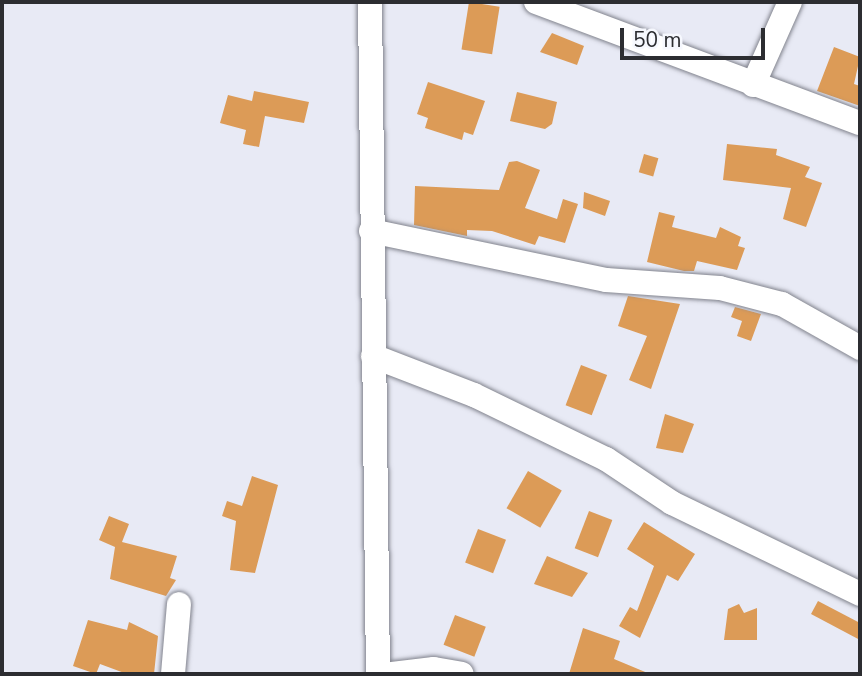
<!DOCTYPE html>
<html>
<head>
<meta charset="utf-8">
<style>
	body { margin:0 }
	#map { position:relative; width:862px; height:676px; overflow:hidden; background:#e8eaf5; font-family:"Nunito Sans",sans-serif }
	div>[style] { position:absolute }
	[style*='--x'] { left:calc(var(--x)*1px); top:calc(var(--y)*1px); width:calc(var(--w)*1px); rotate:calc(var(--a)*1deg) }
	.building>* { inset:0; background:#dc9b57; transform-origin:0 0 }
	.roads { filter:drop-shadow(0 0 2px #81838d) drop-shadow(0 0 2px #81838d) }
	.minor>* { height:24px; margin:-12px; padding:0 12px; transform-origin:12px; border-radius:12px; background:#fff }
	span { translate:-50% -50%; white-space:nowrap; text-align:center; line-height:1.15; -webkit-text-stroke:6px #f6f8fe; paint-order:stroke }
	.frame { position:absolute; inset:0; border:4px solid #2c2d31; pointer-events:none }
	.scale { position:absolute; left:620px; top:28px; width:145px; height:32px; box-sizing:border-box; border:4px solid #2c2d31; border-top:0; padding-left:9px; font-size:21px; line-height:24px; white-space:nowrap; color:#2c2d31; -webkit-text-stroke:5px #f6f8fe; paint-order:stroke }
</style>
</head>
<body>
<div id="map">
	<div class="building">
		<i style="left:469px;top:2px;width:31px;height:48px;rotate:9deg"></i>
		<i style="clip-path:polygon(552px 33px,584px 46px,577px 65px,540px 52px)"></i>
		<i style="clip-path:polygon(834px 47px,860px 57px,854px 84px,860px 86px,860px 106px,817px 91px)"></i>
		<i style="clip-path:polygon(428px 82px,485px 101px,473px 135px,464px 132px,462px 140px,425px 128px,428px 118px,417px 114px)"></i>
		<i style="clip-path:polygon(254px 91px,309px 102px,304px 123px,265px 116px,259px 147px,243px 144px,246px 130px,220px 123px,228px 95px,252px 101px)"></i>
		<i style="clip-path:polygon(517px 92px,557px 102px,552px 124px,545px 129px,510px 121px)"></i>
		<i style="clip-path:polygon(727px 144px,777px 149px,776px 155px,810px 167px,805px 177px,822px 183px,806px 227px,783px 219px,791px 188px,723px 180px)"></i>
		<i style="left:644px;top:154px;width:15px;height:19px;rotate:16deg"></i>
		<i style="clip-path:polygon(517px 161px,540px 170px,525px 208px,557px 219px,563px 199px,578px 204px,565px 243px,539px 236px,535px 245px,492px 231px,467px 230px,467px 236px,414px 225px,415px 186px,499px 190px,509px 162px)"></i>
		<i style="clip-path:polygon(584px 192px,610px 201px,605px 216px,583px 208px)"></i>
		<i style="clip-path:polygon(659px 212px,675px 216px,672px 227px,716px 238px,720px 227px,741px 237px,738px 246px,745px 248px,737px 270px,697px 261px,694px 271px,684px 271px,647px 262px)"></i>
		<i style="clip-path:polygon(628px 296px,680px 304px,651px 389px,629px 380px,647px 336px,618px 326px)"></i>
		<i style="clip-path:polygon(735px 307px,761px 314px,751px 341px,737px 336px,742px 321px,731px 317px)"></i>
		<i style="left:581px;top:365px;width:28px;height:43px;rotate:21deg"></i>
		<i style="clip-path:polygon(665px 414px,694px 424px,683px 453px,656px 448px)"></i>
		<i style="left:528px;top:471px;width:39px;height:43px;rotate:30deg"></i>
		<i style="clip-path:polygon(252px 476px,278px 485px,255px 573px,230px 570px,236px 521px,222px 516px,227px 501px,242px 506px)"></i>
		<i style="left:589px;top:511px;width:25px;height:40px;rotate:21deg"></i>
		<i style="clip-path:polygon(109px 516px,129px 524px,122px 542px,177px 556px,170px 578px,176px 580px,166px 596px,110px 579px,115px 547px,99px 540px)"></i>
		<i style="clip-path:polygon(644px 522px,695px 554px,678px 581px,667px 575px,640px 638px,619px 626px,630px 607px,637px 611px,654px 566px,627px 549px)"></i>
		<i style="left:478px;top:529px;width:30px;height:36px;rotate:21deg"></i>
		<i style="clip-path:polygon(547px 556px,588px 573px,572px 597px,534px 584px)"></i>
		<i style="clip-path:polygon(818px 601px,860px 623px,860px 640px,811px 614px)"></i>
		<i style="clip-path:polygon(739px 604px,744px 613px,757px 608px,757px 640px,724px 640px,728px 609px)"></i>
		<i style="left:455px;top:615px;width:33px;height:32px;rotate:21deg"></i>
		<i style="clip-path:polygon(88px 620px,127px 630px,129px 622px,158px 636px,154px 674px,127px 674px,100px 664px,96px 674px,73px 666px)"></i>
		<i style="clip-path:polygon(583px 628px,620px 641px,614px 659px,650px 674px,569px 674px)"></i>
	</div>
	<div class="roads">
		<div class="minor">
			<i style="--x:370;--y:2;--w:672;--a:89.32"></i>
			<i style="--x:536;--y:2;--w:346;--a:20.5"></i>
			<i style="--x:753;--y:85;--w:91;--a:-66"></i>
			<i style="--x:371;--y:231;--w:240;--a:11.8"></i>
			<i style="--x:606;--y:280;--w:114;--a:4"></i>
			<i style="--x:720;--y:288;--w:64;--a:14.5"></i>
			<i style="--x:782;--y:304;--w:90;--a:29.4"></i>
			<i style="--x:373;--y:356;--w:108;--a:21.1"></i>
			<i style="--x:474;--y:395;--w:147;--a:25.9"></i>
			<i style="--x:606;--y:459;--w:79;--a:33.7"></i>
			<i style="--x:672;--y:503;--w:209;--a:25.8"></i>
			<i style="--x:173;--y:674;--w:70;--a:-85.1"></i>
			<i style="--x:392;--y:674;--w:42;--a:-6.8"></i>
			<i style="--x:434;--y:669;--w:28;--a:10"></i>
		</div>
	</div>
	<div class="frame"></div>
	<div class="scale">50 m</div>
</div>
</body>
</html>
